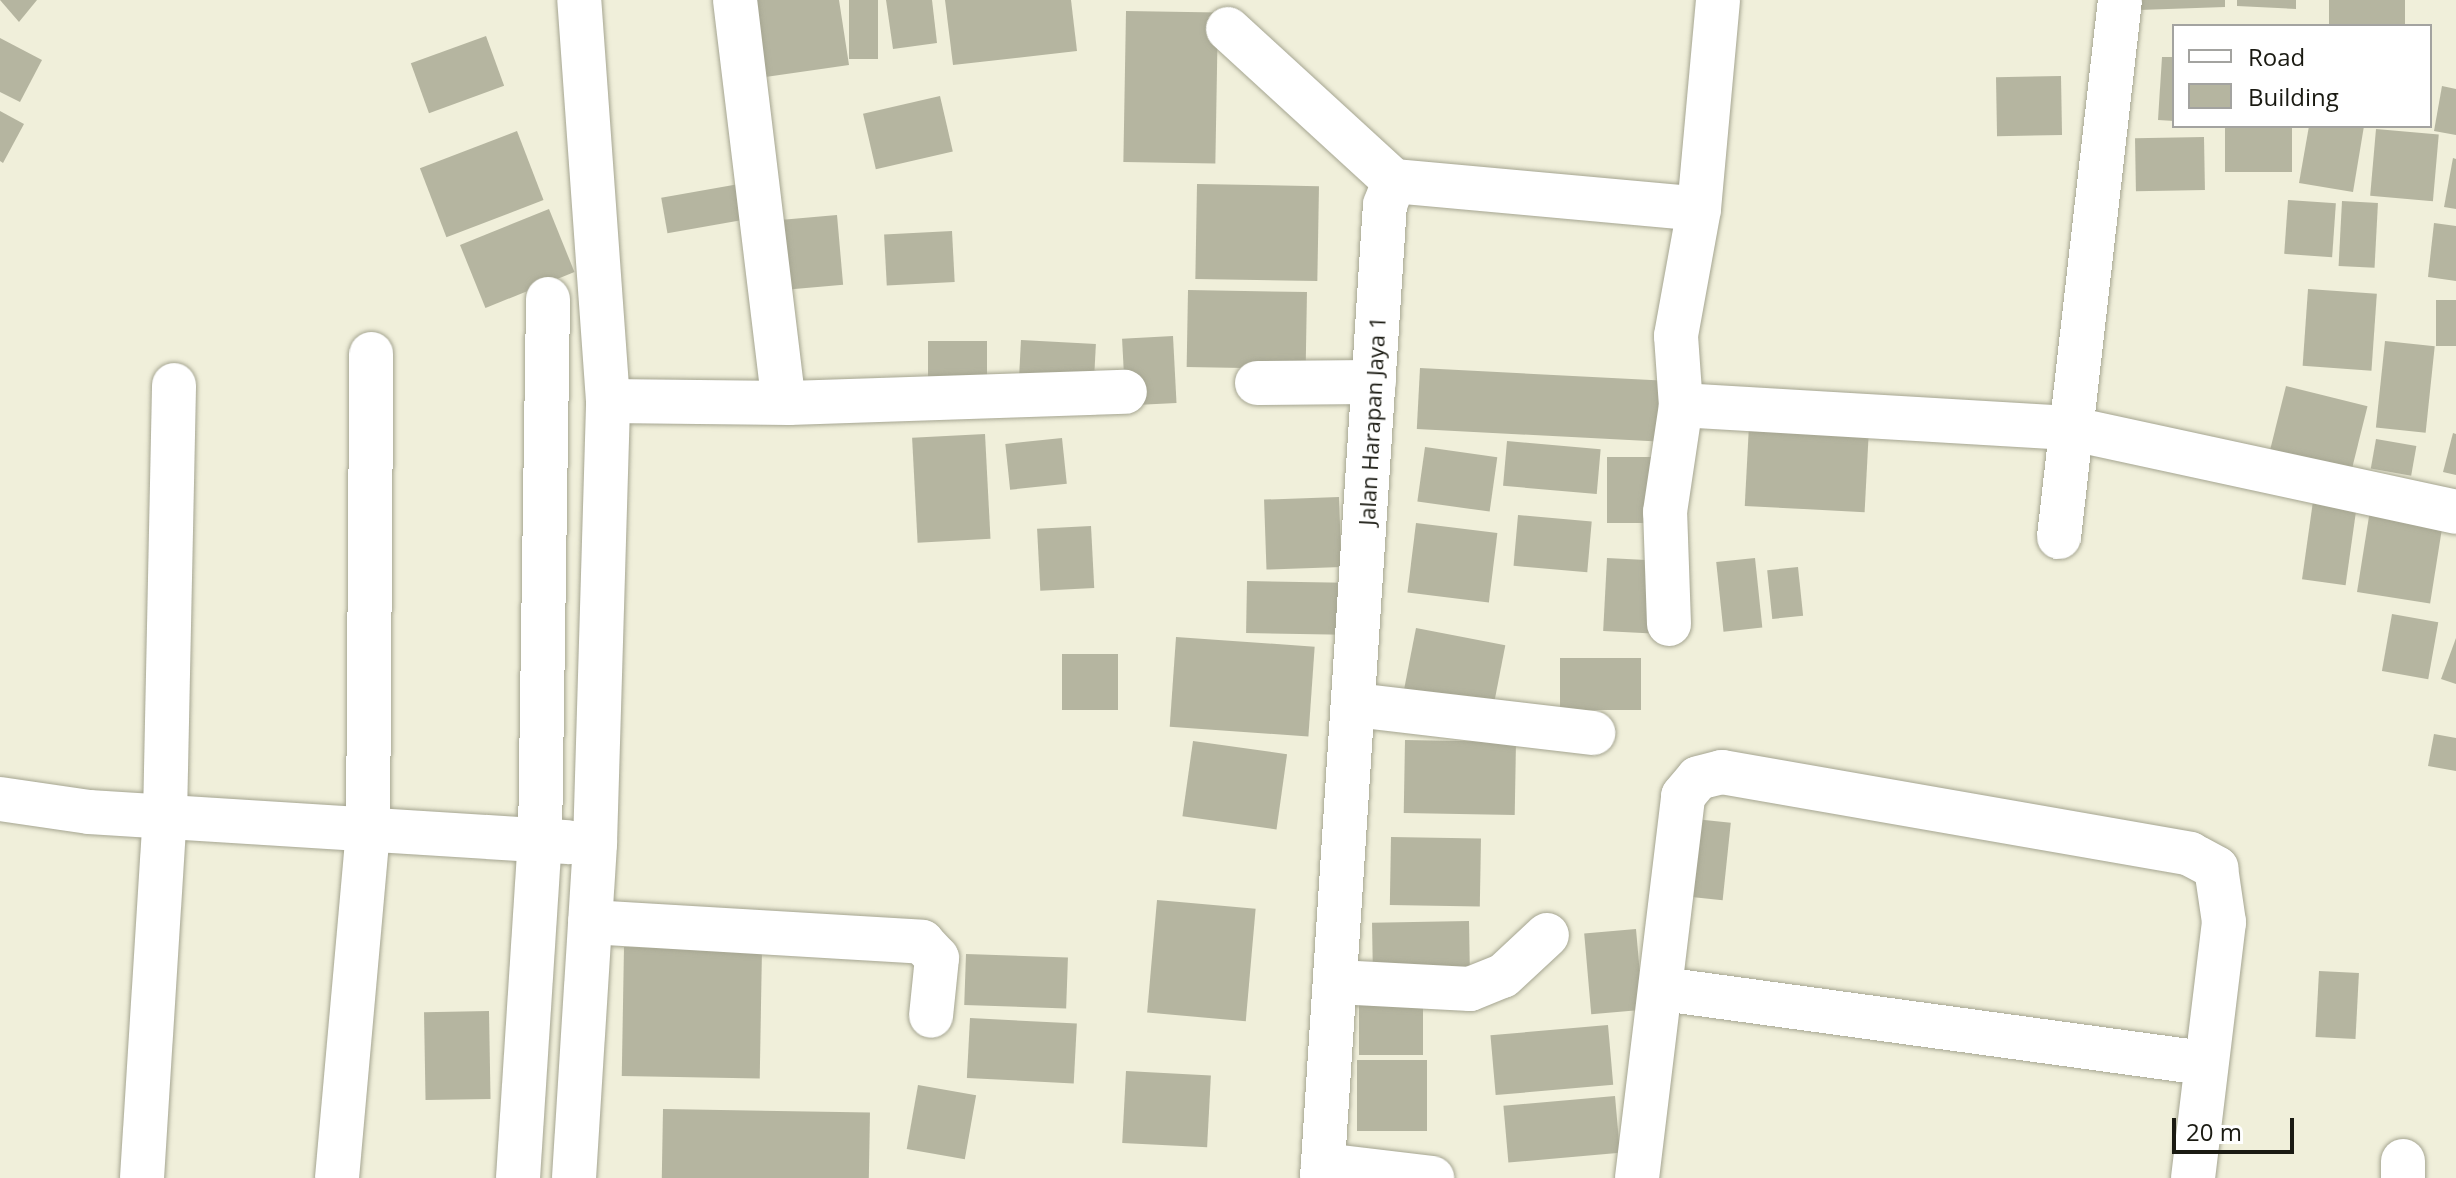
<!DOCTYPE html>
<html>
<head>
<meta charset="utf-8">
<style>
	body { margin:0 }
	#map { position:relative; width:2456px; height:1178px; overflow:hidden; background:#f0efda; font-family:"Open Sans",sans-serif }
	div>[style] { position:absolute }
	[style*='--x'] { left:calc(var(--x)*1px); top:calc(var(--y)*1px); width:calc(var(--w)*1px); rotate:calc(var(--a)*1deg) }
	.building>* { inset:0; background:#b5b5a0; transform-origin:0 0 }
	.roads { filter:drop-shadow(0 0 2px #a5a591) drop-shadow(0 0 2px #a5a591) }
	.minor>* { height:44px; margin:-22px; padding:0 22px; transform-origin:22px; border-radius:22px; background:#fff }
	span { translate:-50% -50%; white-space:nowrap; text-align:center; line-height:1.15; -webkit-text-stroke:6px #fff; paint-order:stroke }
	.street-label { font-size:22px; color:#1a1a12 }
	.legend { position:absolute; left:2172px; top:24px; width:260px; height:104px; box-sizing:border-box; background:#fff; border:2px solid #a3a3a0; margin:0; padding:10px 14px; list-style:none; font-size:24px; color:#1a1a12 }
	.legend li { display:flex; align-items:center; gap:16px; height:40px }
	.legend b { width:40px; border:2px solid #a3a3a0 }
	.scale { position:absolute; left:2172px; top:1118px; width:122px; height:36px; box-sizing:border-box; border:4px solid #1a1a12; border-top:0; padding-left:10px; font-size:24px; line-height:28px; white-space:nowrap; color:#1a1a12; -webkit-text-stroke:6px #fff; paint-order:stroke }
</style>
</head>
<body>
<div id="map">
	<div class="building">
		<i style="clip-path:polygon(0 0,37px 0,19px 22px)"></i>
		<i style="clip-path:polygon(747px 0,839px 0,849px 65px,758px 78px)"></i>
		<i style="left:849px;top:0;width:29px;height:59px"></i>
		<i style="clip-path:polygon(886px 0,932px 0,937px 43px,893px 49px)"></i>
		<i style="clip-path:polygon(945px 0,1071px 0,1077px 51px,953px 65px)"></i>
		<i style="clip-path:polygon(2138px 0,2225px 0,2225px 7px,2139px 10px)"></i>
		<i style="clip-path:polygon(2237px 0,2296px 0,2296px 9px,2237px 6px)"></i>
		<i style="left:2329px;top:0;width:76px;height:26px"></i>
		<i style="left:1126px;top:11px;width:92px;height:151px;rotate:1deg"></i>
		<i style="left:486px;top:36px;width:53px;height:80px;rotate:70deg"></i>
		<i style="clip-path:polygon(0 38px,42px 60px,20px 102px,0 92px)"></i>
		<i style="clip-path:polygon(2162px 57px,2174px 57px,2174px 121px,2158px 120px)"></i>
		<i style="left:2061px;top:76px;width:59px;height:65px;rotate:89deg"></i>
		<i style="clip-path:polygon(2442px 86px,2456px 89px,2456px 135px,2434px 131px)"></i>
		<i style="left:940px;top:96px;width:57px;height:79px;rotate:77deg"></i>
		<i style="clip-path:polygon(0 111px,24px 124px,3px 163px,0 161px)"></i>
		<i style="left:2225px;top:126px;width:67px;height:46px"></i>
		<i style="clip-path:polygon(2309px 126px,2364px 126px,2353px 192px,2299px 183px)"></i>
		<i style="left:2376px;top:129px;width:63px;height:67px;rotate:5deg"></i>
		<i style="left:517px;top:131px;width:74px;height:104px;rotate:69deg"></i>
		<i style="left:2204px;top:137px;width:53px;height:69px;rotate:89deg"></i>
		<i style="clip-path:polygon(2453px 158px,2456px 159px,2456px 209px,2444px 207px)"></i>
		<i style="left:739px;top:184px;width:36px;height:79px;rotate:80deg"></i>
		<i style="left:1197px;top:184px;width:122px;height:95px;rotate:1deg"></i>
		<i style="left:2288px;top:200px;width:48px;height:54px;rotate:4deg"></i>
		<i style="left:2342px;top:201px;width:36px;height:65px;rotate:3deg"></i>
		<i style="left:549px;top:209px;width:68px;height:96px;rotate:68deg"></i>
		<i style="left:837px;top:215px;width:70px;height:63px;rotate:85deg"></i>
		<i style="clip-path:polygon(2434px 223px,2456px 226px,2456px 281px,2428px 277px)"></i>
		<i style="left:952px;top:231px;width:51px;height:68px;rotate:87deg"></i>
		<i style="left:2308px;top:289px;width:69px;height:77px;rotate:4deg"></i>
		<i style="left:1188px;top:290px;width:119px;height:77px;rotate:1deg"></i>
		<i style="left:2436px;top:300px;width:20px;height:46px"></i>
		<i style="left:1173px;top:336px;width:67px;height:51px;rotate:87deg"></i>
		<i style="left:1021px;top:340px;width:75px;height:39px;rotate:3deg"></i>
		<i style="left:987px;top:341px;width:46px;height:59px;rotate:90deg"></i>
		<i style="left:2385px;top:341px;width:50px;height:87px;rotate:6deg"></i>
		<i style="left:1420px;top:368px;width:246px;height:61px;rotate:3deg"></i>
		<i style="left:2286px;top:386px;width:84px;height:68px;rotate:14deg"></i>
		<i style="left:1749px;top:425px;width:120px;height:81px;rotate:3deg"></i>
		<i style="clip-path:polygon(2453px 433px,2456px 434px,2456px 475px,2443px 472px)"></i>
		<i style="left:985px;top:434px;width:105px;height:73px;rotate:87deg"></i>
		<i style="left:1062px;top:438px;width:46px;height:57px;rotate:84deg"></i>
		<i style="left:2376px;top:439px;width:41px;height:30px;rotate:10deg"></i>
		<i style="left:1507px;top:441px;width:94px;height:45px;rotate:5deg"></i>
		<i style="left:1425px;top:447px;width:73px;height:55px;rotate:8deg"></i>
		<i style="left:1607px;top:457px;width:49px;height:66px"></i>
		<i style="left:2314px;top:494px;width:44px;height:86px;rotate:8deg"></i>
		<i style="left:1339px;top:497px;width:70px;height:75px;rotate:88deg"></i>
		<i style="left:2370px;top:510px;width:74px;height:83px;rotate:9deg"></i>
		<i style="left:1518px;top:515px;width:74px;height:51px;rotate:5deg"></i>
		<i style="left:1416px;top:523px;width:82px;height:70px;rotate:7deg"></i>
		<i style="left:1091px;top:526px;width:62px;height:54px;rotate:87deg"></i>
		<i style="left:1607px;top:558px;width:54px;height:73px;rotate:3deg"></i>
		<i style="left:1755px;top:558px;width:70px;height:39px;rotate:84deg"></i>
		<i style="left:1798px;top:567px;width:49px;height:31px;rotate:84deg"></i>
		<i style="left:1247px;top:581px;width:98px;height:52px;rotate:1deg"></i>
		<i style="left:2392px;top:614px;width:47px;height:58px;rotate:10deg"></i>
		<i style="left:1416px;top:628px;width:91px;height:73px;rotate:11deg"></i>
		<i style="left:1176px;top:637px;width:139px;height:90px;rotate:4deg"></i>
		<i style="clip-path:polygon(2456px 638px,2456px 684px,2441px 679px)"></i>
		<i style="left:1062px;top:654px;width:56px;height:56px"></i>
		<i style="left:1560px;top:658px;width:81px;height:52px"></i>
		<i style="clip-path:polygon(2434px 734px,2456px 738px,2456px 771px,2428px 766px)"></i>
		<i style="left:1405px;top:740px;width:111px;height:73px;rotate:1deg"></i>
		<i style="left:1193px;top:741px;width:95px;height:76px;rotate:8deg"></i>
		<i style="left:1695px;top:819px;width:36px;height:78px;rotate:6deg"></i>
		<i style="left:1391px;top:837px;width:90px;height:68px;rotate:1deg"></i>
		<i style="left:1157px;top:900px;width:99px;height:113px;rotate:5deg"></i>
		<i style="left:1469px;top:921px;width:61px;height:97px;rotate:89deg"></i>
		<i style="left:1636px;top:929px;width:81px;height:52px;rotate:85deg"></i>
		<i style="left:624px;top:947px;width:138px;height:129px;rotate:1deg"></i>
		<i style="left:966px;top:954px;width:102px;height:51px;rotate:2deg"></i>
		<i style="left:2319px;top:971px;width:40px;height:66px;rotate:3deg"></i>
		<i style="left:1359px;top:997px;width:64px;height:58px"></i>
		<i style="left:489px;top:1011px;width:88px;height:65px;rotate:89deg"></i>
		<i style="left:970px;top:1018px;width:107px;height:60px;rotate:3deg"></i>
		<i style="left:1608px;top:1025px;width:60px;height:118px;rotate:85deg"></i>
		<i style="left:1357px;top:1060px;width:70px;height:71px"></i>
		<i style="left:1126px;top:1071px;width:85px;height:72px;rotate:3deg"></i>
		<i style="left:918px;top:1085px;width:59px;height:65px;rotate:10deg"></i>
		<i style="left:1615px;top:1096px;width:57px;height:112px;rotate:85deg"></i>
		<i style="left:663px;top:1109px;width:207px;height:69px;rotate:1deg"></i>
	</div>
	<div class="roads">
		<div class="minor">
			<i style="--x:735;--y:0;--w:399;--a:83.1"></i>
			<i style="--x:783;--y:396;--w:9;--a:49"></i>
			<i style="--x:789;--y:403;--w:336;--a:-1.9"></i>
			<i style="--x:1228;--y:29;--w:225;--a:42.5"></i>
			<i style="--x:1699;--y:209;--w:129;--a:100.3"></i>
			<i style="--x:1676;--y:336;--w:69;--a:85.9"></i>
			<i style="--x:1681;--y:405;--w:388;--a:3.4"></i>
			<i style="--x:2068;--y:428;--w:397;--a:12.2"></i>
			<i style="--x:1257;--y:383;--w:117;--a:-0.5"></i>
			<i style="--x:608;--y:401;--w:181;--a:0.6"></i>
			<i style="--x:2059;--y:537;--w:540;--a:-83.52"></i>
			<i style="--x:1669;--y:624;--w:112;--a:-92"></i>
			<i style="--x:1665;--y:512;--w:108;--a:-81.5"></i>
			<i style="--x:1355;--y:705;--w:240;--a:6.7"></i>
			<i style="--x:0;--y:799;--w:90;--a:8.3"></i>
			<i style="--x:89;--y:812;--w:480;--a:3.6"></i>
			<i style="--x:590;--y:922;--w:333;--a:3.4"></i>
			<i style="--x:922;--y:942;--w:22;--a:47"></i>
			<i style="--x:937;--y:958;--w:58;--a:95.9"></i>
			<i style="--x:1337;--y:982;--w:133;--a:3"></i>
			<i style="--x:1470;--y:989;--w:35;--a:-22"></i>
			<i style="--x:1503;--y:976;--w:60;--a:-43"></i>
			<i style="--x:1663;--y:989;--w:545;--a:7.8"></i>
			<i style="--x:2403;--y:1161;--w:17;--a:90"></i>
			<i style="--x:1323;--y:1165;--w:110;--a:6.8"></i>
			<i style="--x:142;--y:1178;--w:362;--a:-86.4"></i>
			<i style="--x:165;--y:817;--w:432;--a:-88.8"></i>
			<i style="--x:337;--y:1178;--w:350;--a:-84.9"></i>
			<i style="--x:368;--y:829;--w:475;--a:-89.6"></i>
			<i style="--x:518;--y:1178;--w:339;--a:-86.3"></i>
			<i style="--x:540;--y:840;--w:541;--a:-89.15"></i>
			<i style="--x:574;--y:1178;--w:335;--a:-86.4"></i>
			<i style="--x:595;--y:844;--w:443;--a:-88.3"></i>
			<i style="--x:608;--y:401;--w:402;--a:-94.1"></i>
			<i style="--x:1322;--y:1178;--w:975;--a:-86.3"></i>
			<i style="--x:1385;--y:205;--w:26;--a:-69"></i>
			<i style="--x:1394;--y:181;--w:306;--a:5.2"></i>
			<i style="--x:1699;--y:209;--w:210;--a:-84.8"></i>
			<i style="--x:1637;--y:1178;--w:385;--a:-83.1"></i>
			<i style="--x:1683;--y:796;--w:23;--a:-50"></i>
			<i style="--x:1698;--y:778;--w:25;--a:-14"></i>
			<i style="--x:1722;--y:772;--w:475;--a:9.9"></i>
			<i style="--x:2190;--y:854;--w:30;--a:28"></i>
			<i style="--x:2216;--y:868;--w:55;--a:81.6"></i>
			<i style="--x:2224;--y:922;--w:258;--a:96.9"></i>
		</div>
	</div>
	<div class="street-label">
		<span style="left:1372px;top:421px;rotate:-87deg">Jalan Harapan Jaya 1</span>
	</div>
	<ul class="legend">
	<li><b style="height:10px;background:#fff"></b>Road</li>
	<li><b style="height:22px;background:#b5b5a0"></b>Building</li>
	</ul>
	<div class="scale">20 m</div>
</div>
</body>
</html>
